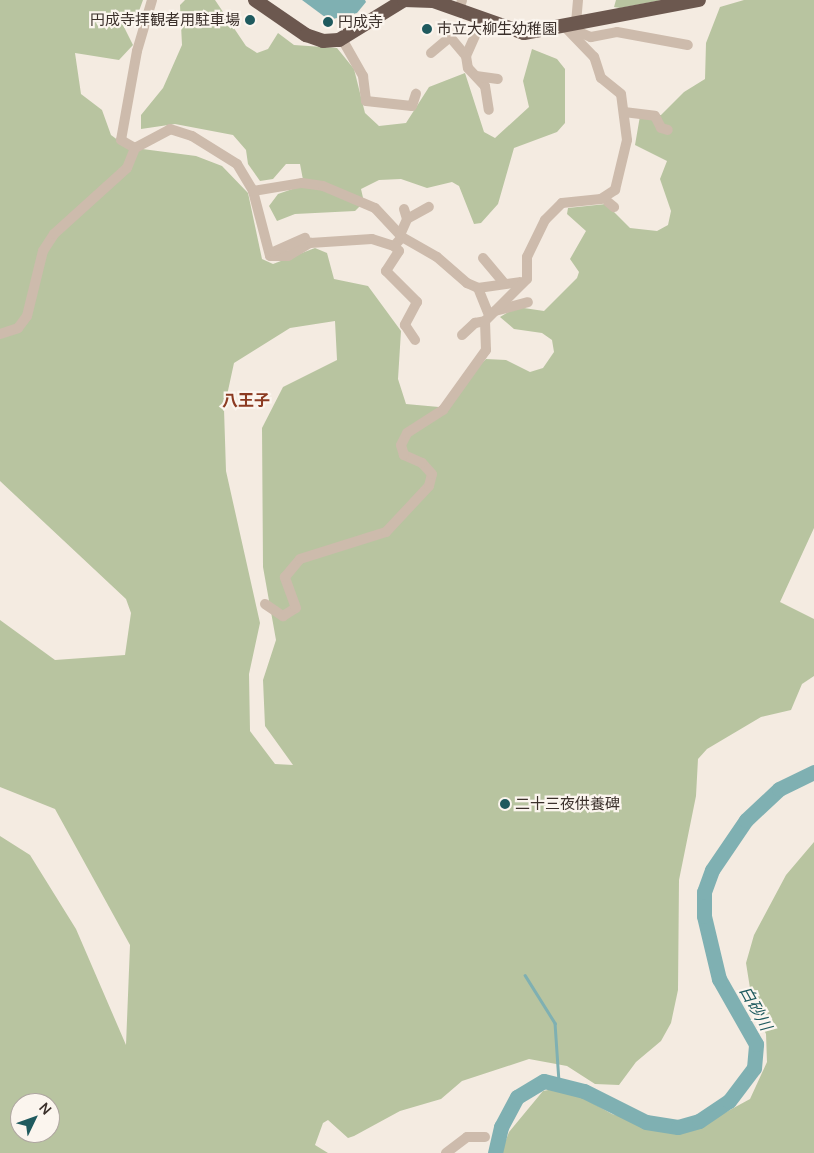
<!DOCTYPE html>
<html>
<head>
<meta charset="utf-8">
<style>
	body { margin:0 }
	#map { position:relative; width:814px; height:1153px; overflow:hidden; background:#f4ebe1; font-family:Manrope,"Noto Sans JP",sans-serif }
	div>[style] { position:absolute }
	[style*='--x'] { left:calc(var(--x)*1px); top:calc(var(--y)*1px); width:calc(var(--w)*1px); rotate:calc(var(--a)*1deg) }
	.green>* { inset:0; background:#b8c4a0 }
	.water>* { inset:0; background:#7fb0b2 }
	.stream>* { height:2.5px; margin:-1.25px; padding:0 1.25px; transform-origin:1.25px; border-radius:1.25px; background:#7fb0b2 }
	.river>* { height:15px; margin:-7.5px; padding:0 7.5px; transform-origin:7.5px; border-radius:7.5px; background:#7fb0b2 }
	.minor>* { height:10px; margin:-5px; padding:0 5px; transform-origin:5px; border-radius:5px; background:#cdbbac }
	.trunk>* { height:14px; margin:-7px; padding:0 7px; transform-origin:7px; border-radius:7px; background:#6c584f }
	.dots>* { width:14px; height:14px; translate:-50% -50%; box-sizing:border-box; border:2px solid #fbf5ee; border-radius:50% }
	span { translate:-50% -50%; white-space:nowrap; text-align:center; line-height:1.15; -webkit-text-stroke:4.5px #fbf5ee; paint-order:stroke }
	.poi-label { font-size:15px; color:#3b302b }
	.right { translate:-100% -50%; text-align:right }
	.left { translate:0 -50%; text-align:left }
	.neighbourhood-label { font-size:16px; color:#8c3b22; font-weight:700 }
	.water-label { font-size:16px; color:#1f5a5e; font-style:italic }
	.north { position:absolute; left:10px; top:1093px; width:50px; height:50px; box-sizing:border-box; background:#fbf5ee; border:1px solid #aea6a0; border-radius:50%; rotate:48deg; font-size:14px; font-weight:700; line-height:20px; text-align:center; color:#3b302b }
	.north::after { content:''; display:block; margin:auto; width:18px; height:22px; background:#1f5a5e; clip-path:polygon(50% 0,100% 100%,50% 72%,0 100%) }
</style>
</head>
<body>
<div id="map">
	<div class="green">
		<i style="clip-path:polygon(evenodd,0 0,143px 0,139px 11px,121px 21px,133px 45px,119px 60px,75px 53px,81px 94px,102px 110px,111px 135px,127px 147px,196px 156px,222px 166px,248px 193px,262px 259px,273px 264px,315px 248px,327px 253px,334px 279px,368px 286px,401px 331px,398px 379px,406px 404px,439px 407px,486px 359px,506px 360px,530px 372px,543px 368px,554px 352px,552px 340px,542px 333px,514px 329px,500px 317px,517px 307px,544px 311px,577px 278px,579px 272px,570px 259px,586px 231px,567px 214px,568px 208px,606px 204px,630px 228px,657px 231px,668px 225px,671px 211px,660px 179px,667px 161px,635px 145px,640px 116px,661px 115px,684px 92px,705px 79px,706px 43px,720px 7px,744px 0,814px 0,814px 528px,780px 602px,814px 619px,814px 676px,802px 684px,791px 710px,761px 717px,707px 749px,698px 759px,696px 796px,679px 880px,678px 990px,671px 1023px,661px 1041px,636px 1062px,619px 1085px,595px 1084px,567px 1066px,529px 1059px,462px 1081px,441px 1099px,400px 1111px,354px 1136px,348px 1138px,328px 1120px,323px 1123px,315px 1145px,328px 1153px,0 1153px,0 836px,30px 855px,76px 929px,126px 1045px,130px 945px,55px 809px,0 787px,0 620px,55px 660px,125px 655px,131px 613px,126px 599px,0 481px,0 0,335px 321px,337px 360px,283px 387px,262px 428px,263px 567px,276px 640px,263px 680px,265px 726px,293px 765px,275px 764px,250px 731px,249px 674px,260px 623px,226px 471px,224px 409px,234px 363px,290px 328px,335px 321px,0 0,20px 1103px,50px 1103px,50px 1133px,20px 1133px,20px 1103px)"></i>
		<i style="clip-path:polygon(185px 0,215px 0,246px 46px,257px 53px,268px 49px,278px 33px,294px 45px,337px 48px,354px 69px,365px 113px,379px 126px,406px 123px,429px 87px,465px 73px,484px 132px,495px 138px,529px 107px,523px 81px,532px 49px,557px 59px,565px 69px,565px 123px,557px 132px,514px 148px,498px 204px,481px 223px,474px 224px,459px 186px,452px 182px,427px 188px,401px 179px,379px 180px,361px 189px,364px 202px,355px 211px,295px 214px,277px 221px,269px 206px,278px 194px,304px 185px,300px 164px,286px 164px,273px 179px,260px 181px,248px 164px,246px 150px,233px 135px,175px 124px,141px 129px,141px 115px,163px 88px,182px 45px,180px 5px)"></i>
		<i style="clip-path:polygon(616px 0,662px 0,620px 8px,614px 7px)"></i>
		<i style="clip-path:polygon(814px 842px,814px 1153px,501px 1153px,509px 1132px,543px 1091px,564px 1087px,612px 1114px,664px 1130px,706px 1123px,750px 1099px,767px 1062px,766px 1034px,753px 1007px,746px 963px,754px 935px,786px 875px)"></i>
	</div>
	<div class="water">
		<i style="clip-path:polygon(302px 0,365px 0,366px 2px,357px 13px,329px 20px)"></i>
	</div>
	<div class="stream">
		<i style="--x:525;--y:975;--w:57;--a:58"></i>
		<i style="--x:555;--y:1023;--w:59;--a:86.1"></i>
	</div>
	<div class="river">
		<i style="--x:495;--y:1153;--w:27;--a:-77"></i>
		<i style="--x:501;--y:1127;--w:34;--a:-62"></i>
		<i style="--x:517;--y:1097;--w:31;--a:-31"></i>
		<i style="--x:544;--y:1081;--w:41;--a:14"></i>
		<i style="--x:584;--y:1091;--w:69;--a:26.6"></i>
		<i style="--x:646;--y:1122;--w:32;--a:9"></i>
		<i style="--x:678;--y:1127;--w:22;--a:-16"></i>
		<i style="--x:699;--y:1121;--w:36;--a:-34"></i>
		<i style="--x:729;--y:1101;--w:41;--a:-52.9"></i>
		<i style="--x:754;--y:1068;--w:24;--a:-85"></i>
		<i style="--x:756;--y:1044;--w:75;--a:-119.6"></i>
		<i style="--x:719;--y:979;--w:65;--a:-103.4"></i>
		<i style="--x:704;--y:916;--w:24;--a:-90"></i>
		<i style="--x:704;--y:892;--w:23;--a:-70"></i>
		<i style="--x:712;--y:870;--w:60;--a:-55.8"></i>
		<i style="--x:746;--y:820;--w:45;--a:-43.2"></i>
		<i style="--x:779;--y:789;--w:39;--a:-26"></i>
	</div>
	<div class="minor">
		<i style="--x:152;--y:0;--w:53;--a:106.4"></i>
		<i style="--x:137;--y:51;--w:90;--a:100.2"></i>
		<i style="--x:121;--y:140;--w:16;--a:30"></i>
		<i style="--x:135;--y:148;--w:40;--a:-28"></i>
		<i style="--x:170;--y:129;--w:23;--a:18"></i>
		<i style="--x:192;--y:136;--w:53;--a:31.9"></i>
		<i style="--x:237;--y:164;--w:31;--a:59"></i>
		<i style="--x:253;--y:191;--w:67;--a:75.3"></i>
		<i style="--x:270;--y:256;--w:18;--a:0"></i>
		<i style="--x:288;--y:256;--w:26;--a:-31"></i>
		<i style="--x:310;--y:243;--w:62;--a:-3.7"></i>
		<i style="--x:372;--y:239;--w:23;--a:18"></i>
		<i style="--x:394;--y:246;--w:12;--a:-48"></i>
		<i style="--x:459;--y:10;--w:10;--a:-73"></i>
		<i style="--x:482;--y:20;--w:39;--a:114"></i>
		<i style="--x:466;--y:56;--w:12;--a:81"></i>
		<i style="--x:468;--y:68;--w:25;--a:47"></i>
		<i style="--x:485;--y:86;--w:24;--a:81"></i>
		<i style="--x:576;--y:23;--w:23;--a:-85"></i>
		<i style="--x:567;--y:27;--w:26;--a:23"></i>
		<i style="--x:591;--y:37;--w:26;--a:-11"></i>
		<i style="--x:617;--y:32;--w:72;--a:10.4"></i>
		<i style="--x:342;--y:39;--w:43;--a:60.4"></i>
		<i style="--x:363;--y:76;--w:25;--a:83"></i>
		<i style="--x:366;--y:101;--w:46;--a:6.2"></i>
		<i style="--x:412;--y:106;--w:13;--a:-72"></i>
		<i style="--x:431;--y:53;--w:25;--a:-40"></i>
		<i style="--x:450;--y:37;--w:25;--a:50"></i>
		<i style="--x:476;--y:76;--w:22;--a:8"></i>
		<i style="--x:624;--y:112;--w:31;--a:7"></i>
		<i style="--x:655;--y:116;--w:13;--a:63"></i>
		<i style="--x:661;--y:128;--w:7;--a:16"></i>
		<i style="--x:253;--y:191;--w:50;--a:-9.3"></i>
		<i style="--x:302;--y:183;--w:21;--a:8"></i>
		<i style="--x:323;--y:186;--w:56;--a:22.9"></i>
		<i style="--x:375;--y:208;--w:40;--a:47"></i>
		<i style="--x:402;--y:237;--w:40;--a:29.7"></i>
		<i style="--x:437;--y:257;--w:40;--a:41"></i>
		<i style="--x:467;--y:283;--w:12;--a:24"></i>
		<i style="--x:478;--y:288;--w:42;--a:-8.1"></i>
		<i style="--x:608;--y:202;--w:8;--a:40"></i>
		<i style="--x:404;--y:209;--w:10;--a:73"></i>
		<i style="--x:400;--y:235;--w:17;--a:-66"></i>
		<i style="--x:407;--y:219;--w:25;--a:-29"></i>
		<i style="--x:394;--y:246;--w:7;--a:45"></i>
		<i style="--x:399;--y:251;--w:24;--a:123"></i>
		<i style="--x:386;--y:271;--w:44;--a:45"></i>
		<i style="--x:417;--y:302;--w:26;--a:118"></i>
		<i style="--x:405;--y:325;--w:18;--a:56"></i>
		<i style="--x:273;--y:252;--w:35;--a:-24"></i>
		<i style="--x:483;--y:258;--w:33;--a:50"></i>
		<i style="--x:478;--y:288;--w:29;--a:68"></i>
		<i style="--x:495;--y:311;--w:34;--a:-15"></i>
		<i style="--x:0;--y:334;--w:19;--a:-18"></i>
		<i style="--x:18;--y:328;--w:15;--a:-53"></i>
		<i style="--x:27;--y:316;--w:67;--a:-76.2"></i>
		<i style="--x:43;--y:251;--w:20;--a:-57"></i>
		<i style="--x:54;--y:234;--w:98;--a:-42.1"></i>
		<i style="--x:127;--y:168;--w:22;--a:-68"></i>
		<i style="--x:462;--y:335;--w:18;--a:-43"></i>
		<i style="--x:475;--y:323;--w:10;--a:-11"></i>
		<i style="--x:265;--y:604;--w:22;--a:34"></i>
		<i style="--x:283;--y:616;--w:15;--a:-32"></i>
		<i style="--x:296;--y:608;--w:33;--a:-110"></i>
		<i style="--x:285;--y:577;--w:23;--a:-50"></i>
		<i style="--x:300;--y:559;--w:90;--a:-17.4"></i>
		<i style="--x:386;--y:532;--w:63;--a:-46.9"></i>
		<i style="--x:429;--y:486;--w:12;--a:-76"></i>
		<i style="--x:432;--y:474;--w:15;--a:-132"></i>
		<i style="--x:422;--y:463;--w:20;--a:-156"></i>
		<i style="--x:404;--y:455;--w:10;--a:-107"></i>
		<i style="--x:401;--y:445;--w:13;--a:-63"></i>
		<i style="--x:407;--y:433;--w:43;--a:-32.6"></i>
		<i style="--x:443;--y:410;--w:74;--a:-54.4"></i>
		<i style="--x:486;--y:350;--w:29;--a:-92"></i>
		<i style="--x:485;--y:321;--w:59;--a:-45"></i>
		<i style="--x:527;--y:279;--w:22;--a:-90"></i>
		<i style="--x:527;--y:257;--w:41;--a:-64.1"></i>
		<i style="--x:545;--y:220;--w:24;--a:-45"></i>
		<i style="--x:562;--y:203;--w:39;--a:-6"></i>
		<i style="--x:601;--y:199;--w:17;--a:-33"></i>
		<i style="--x:615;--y:190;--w:51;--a:-76.5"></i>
		<i style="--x:627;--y:140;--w:46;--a:-97.4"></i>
		<i style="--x:621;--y:94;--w:26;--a:-141"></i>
		<i style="--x:601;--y:78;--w:22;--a:-108"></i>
		<i style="--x:594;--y:57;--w:43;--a:-134.1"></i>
		<i style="--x:446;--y:1153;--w:26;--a:-37"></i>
		<i style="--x:467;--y:1137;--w:18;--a:0"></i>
	</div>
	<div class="trunk">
		<i style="--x:255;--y:0;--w:62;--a:34.5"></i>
		<i style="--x:306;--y:35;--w:18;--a:19"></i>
		<i style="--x:323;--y:41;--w:16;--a:-4"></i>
		<i style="--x:339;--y:40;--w:76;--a:-31.6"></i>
		<i style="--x:404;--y:0;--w:29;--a:2"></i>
		<i style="--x:433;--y:1;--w:96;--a:19.4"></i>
		<i style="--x:524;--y:33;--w:178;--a:-10.7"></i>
	</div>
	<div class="dots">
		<i style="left:250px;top:20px;background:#1f5a5e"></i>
		<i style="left:328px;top:22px;background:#1f5a5e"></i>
		<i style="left:427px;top:29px;background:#1f5a5e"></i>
		<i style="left:505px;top:804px;background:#1f5a5e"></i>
	</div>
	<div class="poi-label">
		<span class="right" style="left:240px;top:20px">円成寺拝観者用駐車場</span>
		<span class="left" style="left:338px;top:22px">円成寺</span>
		<span class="left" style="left:437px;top:29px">市立大柳生幼稚園</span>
		<span class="left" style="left:515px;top:804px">二十三夜供養碑</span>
	</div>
	<div class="neighbourhood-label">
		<span style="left:246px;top:400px">八王子</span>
	</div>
	<div class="water-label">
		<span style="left:756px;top:1008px;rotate:61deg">白砂川</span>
	</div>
	<div class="north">N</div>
</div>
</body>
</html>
